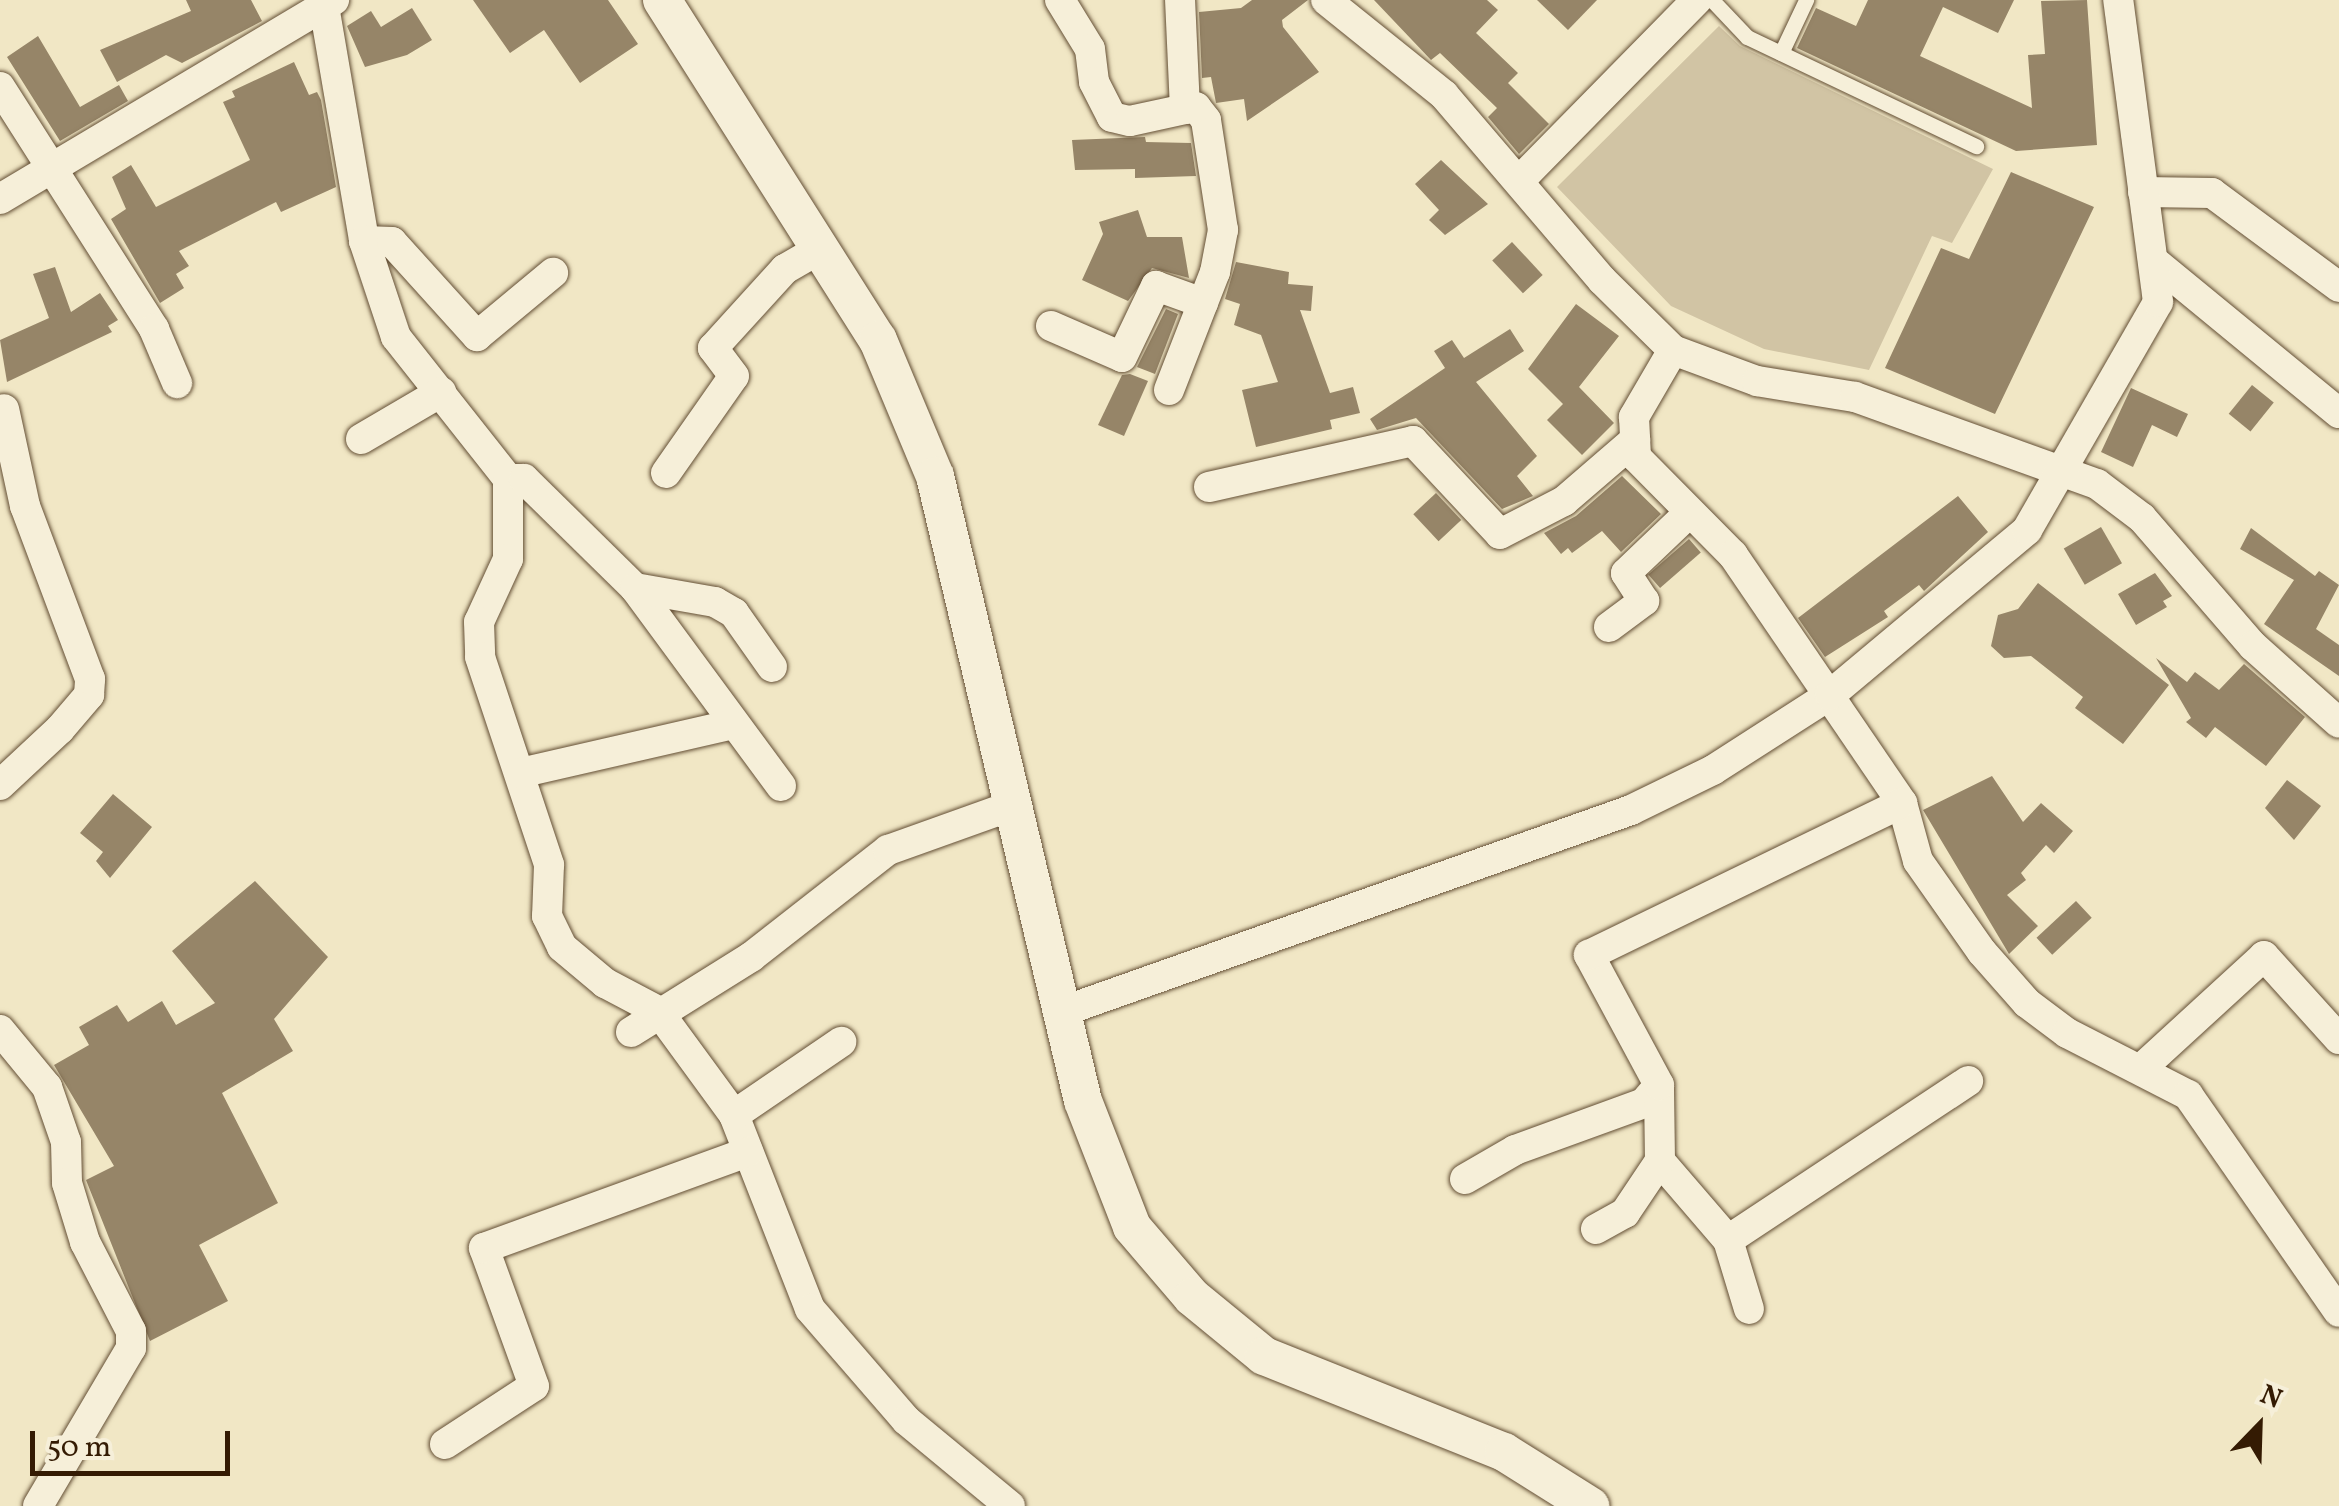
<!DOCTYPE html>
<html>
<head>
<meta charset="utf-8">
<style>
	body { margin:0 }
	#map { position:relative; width:2339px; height:1506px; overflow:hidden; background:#f1e7c5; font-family:Vollkorn,serif }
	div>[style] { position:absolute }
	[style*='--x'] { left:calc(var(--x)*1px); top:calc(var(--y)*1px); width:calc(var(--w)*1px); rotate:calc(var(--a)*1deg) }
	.green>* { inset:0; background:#d1c4a4 }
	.building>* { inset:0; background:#968568; transform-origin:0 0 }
	.roads { filter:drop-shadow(0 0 2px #634e34) drop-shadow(0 0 2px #634e34) }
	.service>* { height:15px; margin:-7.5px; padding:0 7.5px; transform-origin:7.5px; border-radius:7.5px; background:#f6efd9 }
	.minor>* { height:30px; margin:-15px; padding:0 15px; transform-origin:15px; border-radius:15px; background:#f6efd9 }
	.tertiary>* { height:38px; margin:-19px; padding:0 19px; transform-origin:19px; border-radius:19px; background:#f6efd9 }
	span { translate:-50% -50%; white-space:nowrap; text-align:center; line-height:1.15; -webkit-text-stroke:8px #f6efd9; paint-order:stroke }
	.north { position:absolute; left:2209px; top:1376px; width:100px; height:100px; -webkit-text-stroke:8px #f6efd9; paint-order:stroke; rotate:23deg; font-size:28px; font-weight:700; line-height:40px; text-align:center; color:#341b03 }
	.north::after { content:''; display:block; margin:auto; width:35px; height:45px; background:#341b03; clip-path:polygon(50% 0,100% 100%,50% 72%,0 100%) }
	.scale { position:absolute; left:30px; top:1431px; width:200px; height:45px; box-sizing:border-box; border:5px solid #341b03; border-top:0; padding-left:12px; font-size:30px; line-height:35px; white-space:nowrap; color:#341b03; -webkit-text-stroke:8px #f6efd9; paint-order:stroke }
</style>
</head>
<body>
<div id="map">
	<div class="green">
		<i style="clip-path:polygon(1719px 26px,1740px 46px,1993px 169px,1952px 243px,1932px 236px,1869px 370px,1764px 349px,1671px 306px,1557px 187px)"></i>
	</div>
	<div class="building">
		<i style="clip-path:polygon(186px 0,251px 0,262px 21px,182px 63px,166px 55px,117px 82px,100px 50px,191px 11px)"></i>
		<i style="clip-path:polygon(473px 0,608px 0,638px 44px,580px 83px,544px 30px,510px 53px)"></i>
		<i style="clip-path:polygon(1252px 0,1308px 0,1282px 20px,1283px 27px,1319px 72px,1247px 121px,1244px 99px,1216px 103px,1211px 77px,1202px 78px,1199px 12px,1241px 8px)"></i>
		<i style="clip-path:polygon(1374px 0,1487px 0,1498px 10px,1476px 33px,1518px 73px,1508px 83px,1549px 124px,1519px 154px,1488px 117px,1497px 108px,1440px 53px,1431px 60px)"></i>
		<i style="clip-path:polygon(1537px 0,1597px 0,1568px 30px)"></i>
		<i style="clip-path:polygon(1868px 0,2014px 0,1998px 33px,1943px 7px,1920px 56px,2032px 108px,2028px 55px,2045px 54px,2041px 1px,2087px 0,2097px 145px,2016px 151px,1797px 48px,1816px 8px,1856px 26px)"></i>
		<i style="clip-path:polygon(412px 8px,432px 40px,407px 55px,365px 67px,347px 26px,371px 11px,381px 27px)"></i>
		<i style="clip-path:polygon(38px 36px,80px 107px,119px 85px,128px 101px,60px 141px,7px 57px)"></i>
		<i style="clip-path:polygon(294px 62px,309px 95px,317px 92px,321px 100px,336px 187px,281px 212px,276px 202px,179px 251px,189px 266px,176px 274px,184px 288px,160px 303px,111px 219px,126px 209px,112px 177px,131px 165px,156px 207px,250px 160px,223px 102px,235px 97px,232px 91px)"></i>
		<i style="clip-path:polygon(1145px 137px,1146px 142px,1191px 143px,1196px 176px,1135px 178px,1135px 169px,1075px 170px,1072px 140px)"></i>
		<i style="clip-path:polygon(1441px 160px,1488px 204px,1445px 235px,1429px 220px,1439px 210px,1415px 184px)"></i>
		<i style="clip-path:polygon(2011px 172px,2094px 207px,1995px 414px,1885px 368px,1941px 248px,1969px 259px)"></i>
		<i style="clip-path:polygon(1138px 210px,1147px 237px,1182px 237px,1189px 278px,1152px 268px,1128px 301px,1082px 280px,1103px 234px,1099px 222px)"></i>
		<i style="left:1512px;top:242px;width:45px;height:27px;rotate:47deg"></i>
		<i style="clip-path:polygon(1236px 262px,1289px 272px,1288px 284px,1313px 286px,1311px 311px,1300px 310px,1330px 393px,1353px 387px,1360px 413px,1330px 420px,1332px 429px,1256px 447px,1242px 390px,1278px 382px,1261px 335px,1234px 325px,1240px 304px,1225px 299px)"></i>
		<i style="clip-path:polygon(55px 267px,71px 312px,100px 293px,118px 320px,108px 326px,112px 332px,7px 382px,0 340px,49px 318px,33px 274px)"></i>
		<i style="clip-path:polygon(1576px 304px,1619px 336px,1579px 387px,1614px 423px,1582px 455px,1547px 420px,1563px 404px,1528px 369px)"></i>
		<i style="clip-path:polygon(1166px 309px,1178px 314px,1155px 374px,1137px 367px)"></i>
		<i style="clip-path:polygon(1510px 329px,1524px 351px,1476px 382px,1537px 456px,1517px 476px,1533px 496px,1502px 509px,1416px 418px,1377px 430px,1370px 419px,1445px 368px,1434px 351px,1452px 340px,1464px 358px)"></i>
		<i style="clip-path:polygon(1130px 374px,1148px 381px,1124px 436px,1098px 425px,1122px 375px)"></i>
		<i style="left:2252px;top:385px;width:28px;height:37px;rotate:39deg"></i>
		<i style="clip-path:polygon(2131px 388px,2188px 414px,2177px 437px,2152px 425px,2133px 467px,2101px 452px)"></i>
		<i style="clip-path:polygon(1622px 476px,1661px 514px,1621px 552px,1602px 531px,1572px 553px,1568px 548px,1561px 554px,1544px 533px,1576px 516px)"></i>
		<i style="left:1436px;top:493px;width:37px;height:31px;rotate:47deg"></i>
		<i style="clip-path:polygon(1958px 496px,1988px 532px,1924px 591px,1919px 585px,1884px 611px,1888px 617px,1825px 657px,1798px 618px)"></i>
		<i style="left:2101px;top:527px;width:42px;height:43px;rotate:60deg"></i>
		<i style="clip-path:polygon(2251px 528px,2315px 576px,2319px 571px,2339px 585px,2316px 629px,2339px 645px,2339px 676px,2264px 624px,2294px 580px,2240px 549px)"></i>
		<i style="left:1689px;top:539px;width:18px;height:54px;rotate:49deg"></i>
		<i style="clip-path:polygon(2155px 573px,2172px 596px,2163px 601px,2167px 607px,2136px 625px,2118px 594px)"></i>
		<i style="clip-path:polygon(2038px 583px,2169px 685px,2123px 744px,2075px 708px,2083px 697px,2031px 656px,2004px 658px,1991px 646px,1998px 615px,2018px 609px)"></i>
		<i style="clip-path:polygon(2156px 658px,2187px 682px,2195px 672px,2219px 690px,2244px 664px,2305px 717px,2266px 766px,2215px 727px,2206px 738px,2186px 722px,2191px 718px)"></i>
		<i style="clip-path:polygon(1992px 776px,2023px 822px,2041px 803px,2073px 831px,2054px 853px,2046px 845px,2021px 873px,2026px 880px,2007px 895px,2038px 926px,2009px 954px,1923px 810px)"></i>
		<i style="clip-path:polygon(2287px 780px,2321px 806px,2294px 840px,2265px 808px)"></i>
		<i style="clip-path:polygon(113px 794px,152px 827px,110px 878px,96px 861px,103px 852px,80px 833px)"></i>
		<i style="clip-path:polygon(255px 881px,328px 957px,274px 1019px,293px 1051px,222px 1093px,278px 1203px,199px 1245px,228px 1301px,150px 1341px,86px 1180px,114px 1166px,54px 1065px,89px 1045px,79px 1027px,117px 1005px,128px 1022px,162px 1001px,176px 1025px,215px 1003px,172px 951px)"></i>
		<i style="left:2076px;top:901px;width:23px;height:54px;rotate:47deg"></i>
	</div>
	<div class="roads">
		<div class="service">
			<i style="--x:1712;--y:0;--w:51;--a:46.6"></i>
			<i style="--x:1747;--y:37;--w:254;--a:25.5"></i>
			<i style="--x:1781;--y:53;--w:59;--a:-64.7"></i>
		</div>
		<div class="minor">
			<i style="--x:323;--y:0;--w:244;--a:80.3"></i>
			<i style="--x:364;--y:241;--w:101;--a:71.6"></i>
			<i style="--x:396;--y:337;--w:181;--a:51.7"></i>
			<i style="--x:508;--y:479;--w:80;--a:90"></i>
			<i style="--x:508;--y:559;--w:69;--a:114.7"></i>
			<i style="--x:479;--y:622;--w:35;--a:88"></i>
			<i style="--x:480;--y:657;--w:219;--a:71.6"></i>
			<i style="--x:549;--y:865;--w:51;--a:92.2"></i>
			<i style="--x:547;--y:916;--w:34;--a:64"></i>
			<i style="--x:562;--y:947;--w:56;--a:39.9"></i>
			<i style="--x:605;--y:983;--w:60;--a:27.8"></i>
			<i style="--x:658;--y:1011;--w:129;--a:53.8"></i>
			<i style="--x:734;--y:1115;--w:208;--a:68.6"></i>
			<i style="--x:810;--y:1309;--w:147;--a:49.1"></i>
			<i style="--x:906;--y:1420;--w:135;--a:39.6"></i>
			<i style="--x:1060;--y:0;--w:57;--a:58.5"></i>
			<i style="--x:1090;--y:49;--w:33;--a:83"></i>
			<i style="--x:1094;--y:82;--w:39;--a:63"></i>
			<i style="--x:1112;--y:117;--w:18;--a:13"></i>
			<i style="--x:1130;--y:121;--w:56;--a:-12.3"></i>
			<i style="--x:1185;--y:109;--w:109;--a:-92.6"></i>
			<i style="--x:1326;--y:0;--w:151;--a:38.8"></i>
			<i style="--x:1444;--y:95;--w:243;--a:49.5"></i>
			<i style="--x:1602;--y:280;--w:100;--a:44.6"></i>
			<i style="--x:1673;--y:350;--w:90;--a:20.3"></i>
			<i style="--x:1757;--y:381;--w:99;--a:9.3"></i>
			<i style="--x:1855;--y:397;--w:257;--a:19.8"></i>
			<i style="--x:2097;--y:484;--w:56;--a:37.1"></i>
			<i style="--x:2142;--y:518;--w:169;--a:49.1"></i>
			<i style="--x:2253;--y:646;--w:115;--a:41.8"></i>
			<i style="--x:0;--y:87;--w:287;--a:57.5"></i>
			<i style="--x:154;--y:329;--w:59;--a:66.9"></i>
			<i style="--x:1519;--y:181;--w:254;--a:-45.5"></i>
			<i style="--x:2143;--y:192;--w:69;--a:0.8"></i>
			<i style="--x:2212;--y:193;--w:158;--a:36.5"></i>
			<i style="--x:0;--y:199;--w:389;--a:-30.8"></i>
			<i style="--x:364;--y:241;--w:28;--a:2"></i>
			<i style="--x:392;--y:242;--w:127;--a:47.9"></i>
			<i style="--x:477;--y:336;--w:99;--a:-39.7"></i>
			<i style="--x:2155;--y:262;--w:238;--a:39.4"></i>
			<i style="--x:1051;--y:326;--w:77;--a:23.6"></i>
			<i style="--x:1122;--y:357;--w:79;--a:-64.4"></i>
			<i style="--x:1156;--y:286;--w:50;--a:19.9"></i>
			<i style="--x:1673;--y:350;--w:78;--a:120.2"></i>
			<i style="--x:1634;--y:417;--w:40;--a:87.1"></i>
			<i style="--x:1636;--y:457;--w:138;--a:45.3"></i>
			<i style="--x:1733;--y:555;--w:300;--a:55.7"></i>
			<i style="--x:1902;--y:803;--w:60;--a:74.6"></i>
			<i style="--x:1918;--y:861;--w:111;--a:54.9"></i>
			<i style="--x:1982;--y:952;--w:68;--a:48.6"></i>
			<i style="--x:2027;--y:1003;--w:50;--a:36.9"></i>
			<i style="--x:2067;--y:1033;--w:136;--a:27.1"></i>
			<i style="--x:2188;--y:1095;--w:264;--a:55.2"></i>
			<i style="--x:1169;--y:390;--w:127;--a:-68.7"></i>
			<i style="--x:1215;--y:272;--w:43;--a:-79.2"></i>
			<i style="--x:1223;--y:230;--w:111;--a:-98.8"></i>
			<i style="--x:1206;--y:120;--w:16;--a:-128"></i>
			<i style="--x:1196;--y:107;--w:11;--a:170"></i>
			<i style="--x:361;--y:439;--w:93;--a:-30.4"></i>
			<i style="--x:666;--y:473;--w:118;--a:-55"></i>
			<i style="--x:734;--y:376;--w:35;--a:-127"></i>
			<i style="--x:713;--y:348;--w:107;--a:-47.7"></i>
			<i style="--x:785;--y:269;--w:38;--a:-30"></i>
			<i style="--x:508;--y:479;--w:16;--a:0"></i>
			<i style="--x:524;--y:479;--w:156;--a:44.5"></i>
			<i style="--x:635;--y:588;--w:246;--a:53.6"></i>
			<i style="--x:1209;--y:487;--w:209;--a:-12.7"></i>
			<i style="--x:1413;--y:441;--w:127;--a:46.9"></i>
			<i style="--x:1500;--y:534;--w:72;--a:-27.3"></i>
			<i style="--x:1564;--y:501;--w:94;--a:-40.7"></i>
			<i style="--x:635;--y:588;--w:81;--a:9.9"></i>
			<i style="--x:715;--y:602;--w:22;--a:30"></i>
			<i style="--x:734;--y:613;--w:66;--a:54.9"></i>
			<i style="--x:1609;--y:627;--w:44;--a:-36.6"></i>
			<i style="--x:1644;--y:601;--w:33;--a:-123"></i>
			<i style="--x:1626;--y:573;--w:86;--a:-43.6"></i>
			<i style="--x:520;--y:773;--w:215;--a:-12.9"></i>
			<i style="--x:0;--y:785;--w:82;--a:-43"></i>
			<i style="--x:60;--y:729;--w:45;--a:-49.5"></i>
			<i style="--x:89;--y:695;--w:16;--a:-86"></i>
			<i style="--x:90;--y:679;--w:185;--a:-110.6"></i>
			<i style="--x:25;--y:506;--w:99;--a:-102.2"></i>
			<i style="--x:1061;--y:1012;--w:605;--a:-19.51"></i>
			<i style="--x:1631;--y:810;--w:91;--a:-26"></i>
			<i style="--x:1713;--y:770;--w:139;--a:-32.7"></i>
			<i style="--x:1830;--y:695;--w:257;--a:-39.9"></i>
			<i style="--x:2027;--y:530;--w:263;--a:-60.1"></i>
			<i style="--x:2158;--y:302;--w:305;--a:-97.5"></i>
			<i style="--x:0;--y:1030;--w:74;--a:50.5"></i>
			<i style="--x:47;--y:1087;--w:58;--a:70.9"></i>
			<i style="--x:66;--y:1142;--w:41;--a:88.6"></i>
			<i style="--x:67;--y:1183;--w:62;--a:73"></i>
			<i style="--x:85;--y:1242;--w:100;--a:62.7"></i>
			<i style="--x:131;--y:1331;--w:17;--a:90"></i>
			<i style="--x:131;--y:1348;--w:183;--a:120.5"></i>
			<i style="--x:631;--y:1032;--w:142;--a:-32"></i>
			<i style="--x:751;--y:957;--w:174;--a:-38"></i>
			<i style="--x:888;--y:850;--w:131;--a:-19.7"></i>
			<i style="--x:2143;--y:1067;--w:164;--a:-42.5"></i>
			<i style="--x:2264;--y:956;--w:112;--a:47.9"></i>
			<i style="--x:734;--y:1115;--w:130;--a:-34.3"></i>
			<i style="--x:1660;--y:1161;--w:104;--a:49.3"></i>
			<i style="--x:1728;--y:1240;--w:72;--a:73.1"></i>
			<i style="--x:1465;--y:1179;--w:58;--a:-30.1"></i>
			<i style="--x:1515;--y:1150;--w:137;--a:-20"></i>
			<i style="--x:1644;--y:1103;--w:23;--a:-50"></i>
			<i style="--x:1596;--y:1229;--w:33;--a:-29"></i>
			<i style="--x:1625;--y:1213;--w:63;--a:-56.1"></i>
			<i style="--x:1660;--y:1161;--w:76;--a:-90.8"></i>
			<i style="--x:1659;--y:1085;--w:148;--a:-118.3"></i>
			<i style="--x:1589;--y:955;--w:348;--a:-25.9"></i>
			<i style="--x:1728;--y:1240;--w:288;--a:-33.5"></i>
			<i style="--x:445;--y:1444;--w:106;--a:-33.1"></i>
			<i style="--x:534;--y:1386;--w:147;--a:-109.9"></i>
			<i style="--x:484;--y:1248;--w:281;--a:-20"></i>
		</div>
		<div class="tertiary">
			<i style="--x:662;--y:0;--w:403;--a:57.6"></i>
			<i style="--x:878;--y:340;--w:147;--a:67.3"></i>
			<i style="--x:935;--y:476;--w:642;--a:76.68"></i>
			<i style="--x:1083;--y:1101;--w:135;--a:68.7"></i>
			<i style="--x:1132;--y:1227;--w:92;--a:49.4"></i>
			<i style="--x:1192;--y:1297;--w:93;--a:39.3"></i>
			<i style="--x:1264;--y:1356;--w:258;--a:21.8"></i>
			<i style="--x:1504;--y:1452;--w:102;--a:32.1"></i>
		</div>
	</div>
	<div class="north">N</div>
	<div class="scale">50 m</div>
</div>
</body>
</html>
